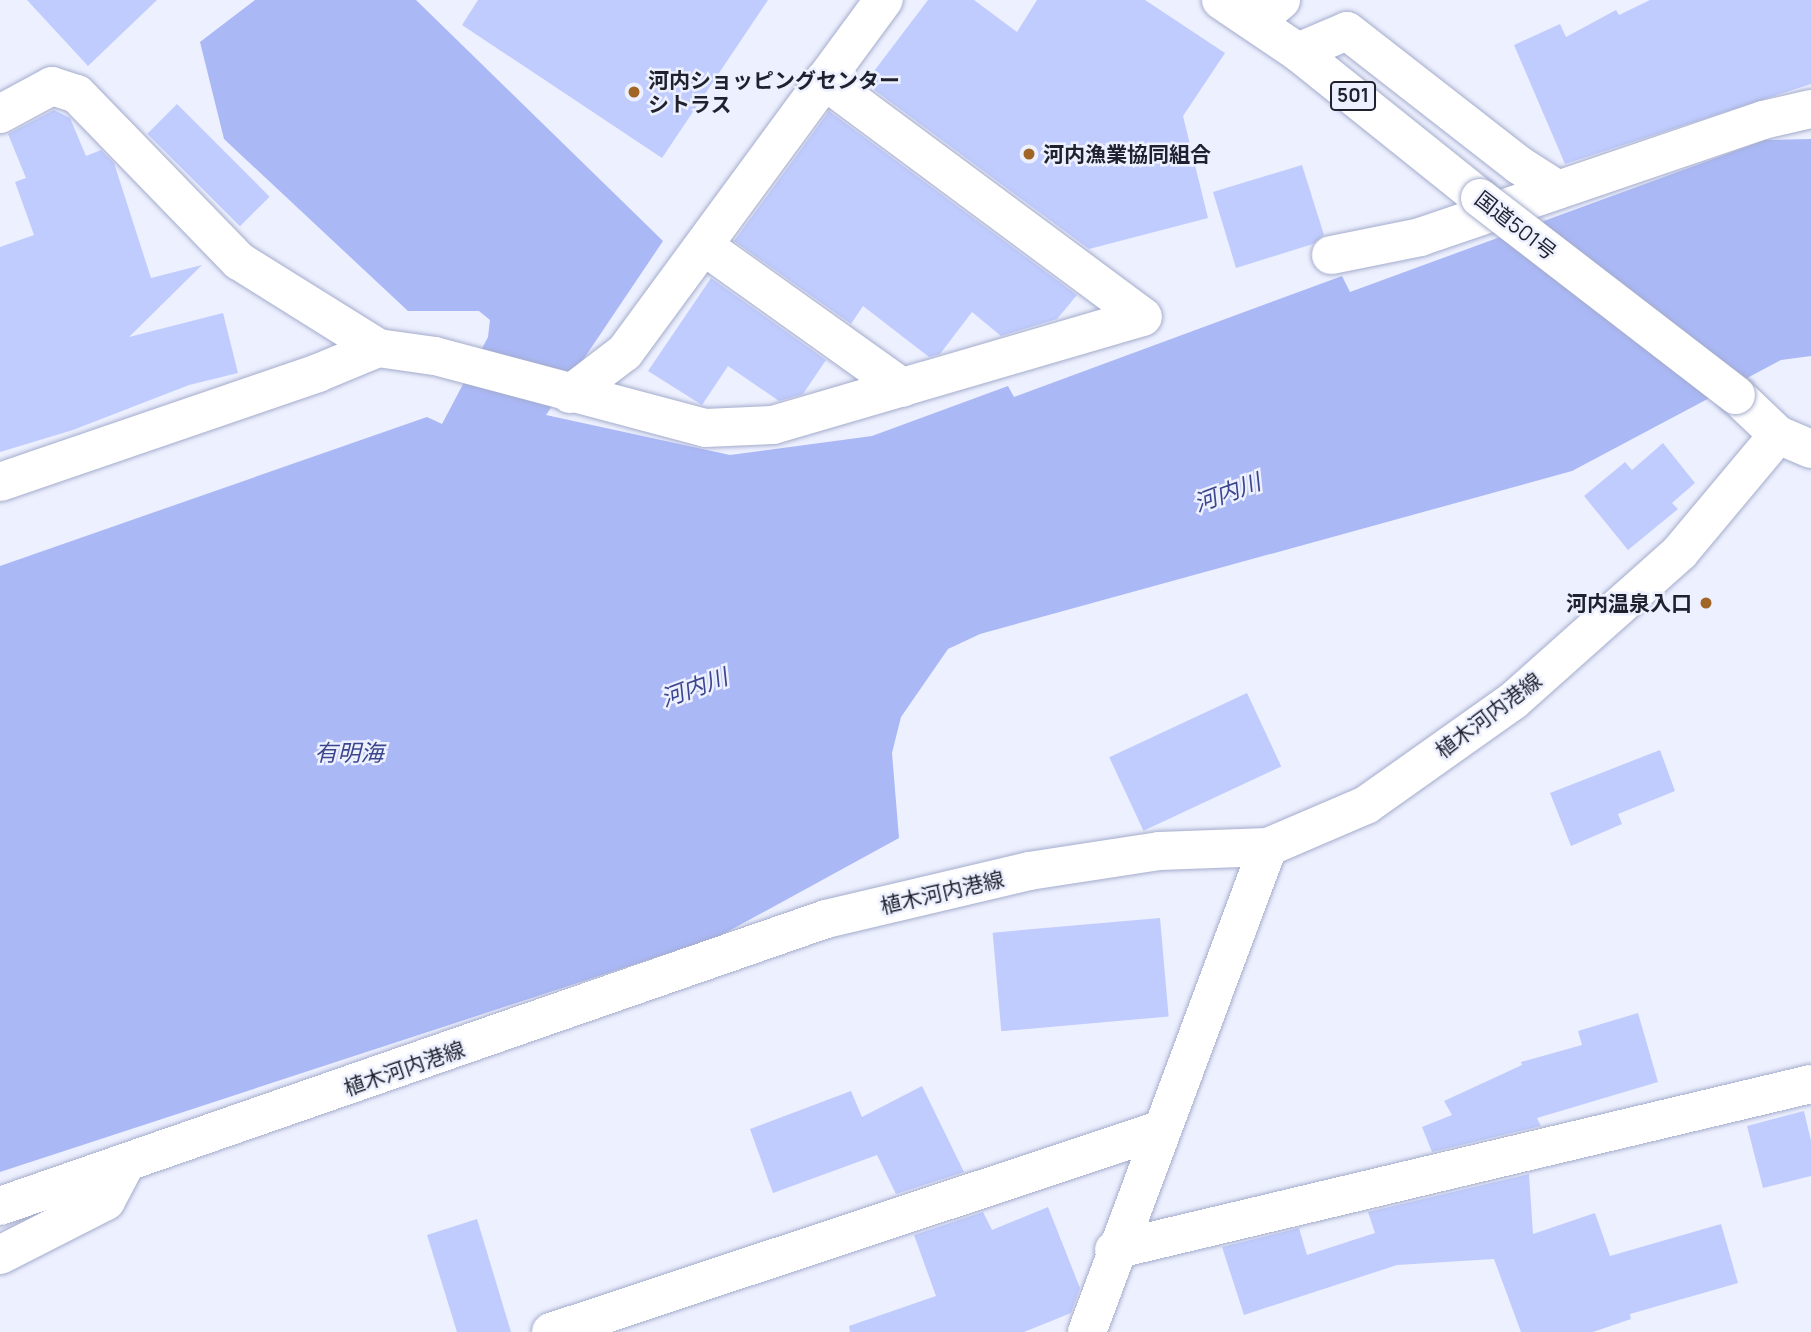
<!DOCTYPE html>
<html>
<head>
<meta charset="utf-8">
<style>
	body { margin:0 }
	#map { position:relative; width:1811px; height:1332px; overflow:hidden; background:#edf0fe; font-family:Manrope,"Noto Sans JP",sans-serif }
	div>[style] { position:absolute }
	[style*='--x'] { left:calc(var(--x)*1px); top:calc(var(--y)*1px); width:calc(var(--w)*1px); rotate:calc(var(--a)*1deg) }
	.water>* { inset:0; background:#aab8f6 }
	.building>* { inset:0; background:#c0ccfe; transform-origin:0 0 }
	.roads { filter:drop-shadow(0 0 2px #a4accc) drop-shadow(0 0 2px #a4accc) }
	.street>* { height:38px; margin:-19px; padding:0 19px; transform-origin:19px; border-radius:19px; background:#fff }
	.secondary>* { height:38px; margin:-19px; padding:0 19px; transform-origin:19px; border-radius:19px; background:#fff }
	.highway>* { height:38px; margin:-19px; padding:0 19px; transform-origin:19px; border-radius:19px; background:#fff }
	.bridges { filter:drop-shadow(0 0 2px #a4accc) drop-shadow(0 0 2px #a4accc) }
	.highway-bridge>* { height:38px; margin:-19px; padding:0 19px; transform-origin:19px; border-radius:19px; background:#fff }
	.dots>* { width:19px; height:19px; translate:-50% -50%; box-sizing:border-box; border:4px solid #edf0fe; border-radius:50% }
	span { translate:-50% -50%; white-space:nowrap; text-align:center; line-height:1.15; -webkit-text-stroke:5px #edf0fe; paint-order:stroke }
	.shield-label span { padding:2px 5px; background:#edf0fe; border:2px solid; border-radius:5px; -webkit-text-stroke-width:0 }
	.shield-label { font-size:19px; color:#1f222e; font-weight:700 }
	.poi-label { font-size:21px; color:#1f222e; font-weight:700 }
	.left { translate:0 -50%; text-align:left }
	.right { translate:-100% -50%; text-align:right }
	.street-label { font-size:21px; color:#1f222e }
	.water-label { font-size:23px; color:#3c468e; font-style:italic }
</style>
</head>
<body>
<div id="map">
	<div class="water">
		<i style="clip-path:polygon(255px 0,416px 0,663px 241px,546px 415px,730px 455px,872px 436px,1008px 386px,1014px 397px,1342px 276px,1350px 292px,1765px 140px,1811px 139px,1811px 356px,1781px 360px,1572px 471px,980px 634px,948px 649px,901px 717px,892px 753px,899px 838px,718px 937px,0 1172px,0 566px,427px 417px,442px 424px,488px 337px,490px 320px,479px 311px,408px 311px,224px 139px,200px 42px)"></i>
	</div>
	<div class="building">
		<i style="clip-path:polygon(27px 0,157px 0,88px 66px)"></i>
		<i style="clip-path:polygon(478px 0,768px 0,662px 158px,462px 25px)"></i>
		<i style="clip-path:polygon(928px 0,974px 0,1017px 32px,1037px 0,1145px 0,1225px 53px,1183px 116px,1208px 218px,1089px 249px,865px 83px)"></i>
		<i style="clip-path:polygon(1650px 0,1811px 0,1811px 84px,1565px 164px,1514px 45px,1560px 24px,1566px 37px,1616px 10px,1619px 15px)"></i>
		<i style="left:177px;top:104px;width:131px;height:42px;rotate:45deg"></i>
		<i style="clip-path:polygon(54px 110px,70px 118px,86px 156px,101px 150px,114px 163px,151px 278px,202px 265px,129px 337px,223px 313px,238px 373px,189px 385px,73px 430px,0 452px,0 247px,34px 235px,15px 182px,26px 178px,8px 134px)"></i>
		<i style="clip-path:polygon(829px 111px,1077px 295px,1057px 319px,1001px 336px,972px 312px,940px 354px,929px 357px,863px 306px,851px 324px,734px 241px)"></i>
		<i style="clip-path:polygon(1302px 165px,1324px 235px,1313px 244px,1236px 268px,1213px 192px)"></i>
		<i style="clip-path:polygon(711px 278px,826px 360px,803px 394px,779px 401px,728px 366px,702px 405px,648px 371px)"></i>
		<i style="clip-path:polygon(1663px 443px,1695px 483px,1672px 503px,1678px 509px,1628px 550px,1584px 496px,1625px 462px,1632px 470px)"></i>
		<i style="left:1247px;top:693px;width:81px;height:152px;rotate:65deg"></i>
		<i style="clip-path:polygon(1660px 750px,1675px 791px,1618px 814px,1622px 824px,1571px 846px,1550px 793px)"></i>
		<i style="left:1160px;top:918px;width:99px;height:168px;rotate:85deg"></i>
		<i style="clip-path:polygon(1638px 1013px,1658px 1082px,1537px 1118px,1541px 1126px,1432px 1152px,1422px 1127px,1452px 1115px,1444px 1101px,1522px 1065px,1521px 1062px,1582px 1045px,1578px 1031px)"></i>
		<i style="clip-path:polygon(922px 1086px,964px 1172px,896px 1194px,877px 1155px,773px 1193px,750px 1129px,851px 1091px,862px 1117px)"></i>
		<i style="clip-path:polygon(1804px 1111px,1811px 1141px,1811px 1176px,1763px 1188px,1747px 1126px)"></i>
		<i style="clip-path:polygon(1529px 1174px,1533px 1234px,1595px 1213px,1610px 1256px,1721px 1224px,1738px 1283px,1630px 1314px,1631px 1319px,1593px 1332px,1521px 1332px,1494px 1259px,1397px 1265px,1244px 1315px,1222px 1247px,1299px 1228px,1307px 1255px,1375px 1233px,1368px 1212px)"></i>
		<i style="clip-path:polygon(1048px 1207px,1080px 1288px,1071px 1313px,1024px 1332px,850px 1332px,849px 1326px,936px 1296px,914px 1235px,983px 1212px,992px 1230px)"></i>
		<i style="clip-path:polygon(477px 1219px,511px 1332px,457px 1332px,427px 1235px)"></i>
	</div>
	<div class="roads">
		<div class="street">
			<i style="--x:1255;--y:22;--w:34;--a:-40"></i>
			<i style="--x:1298;--y:52;--w:53;--a:-23.2"></i>
			<i style="--x:1347;--y:31;--w:218;--a:37.9"></i>
			<i style="--x:1519;--y:165;--w:46;--a:32.7"></i>
			<i style="--x:824;--y:80;--w:397;--a:36.6"></i>
			<i style="--x:0;--y:114;--w:59;--a:-28.3"></i>
			<i style="--x:52;--y:86;--w:26;--a:18"></i>
			<i style="--x:77;--y:94;--w:233;--a:45.9"></i>
			<i style="--x:239;--y:261;--w:164;--a:32"></i>
			<i style="--x:378;--y:348;--w:58;--a:8"></i>
			<i style="--x:435;--y:356;--w:279;--a:14.9"></i>
			<i style="--x:705;--y:428;--w:68;--a:-2.5"></i>
			<i style="--x:773;--y:425;--w:385;--a:-16.3"></i>
			<i style="--x:704;--y:246;--w:244;--a:35.5"></i>
			<i style="--x:1331;--y:255;--w:91;--a:-11.4"></i>
			<i style="--x:1420;--y:237;--w:362;--a:-18.8"></i>
			<i style="--x:1763;--y:120;--w:49;--a:-12.9"></i>
			<i style="--x:570;--y:394;--w:69;--a:-37.4"></i>
			<i style="--x:625;--y:352;--w:437;--a:-53.7"></i>
			<i style="--x:0;--y:482;--w:336;--a:-18.9"></i>
			<i style="--x:318;--y:373;--w:65;--a:-22.6"></i>
			<i style="--x:1114;--y:1250;--w:716;--a:-13.4"></i>
			<i style="--x:0;--y:1255;--w:119;--a:-27"></i>
			<i style="--x:106;--y:1201;--w:41;--a:-62.2"></i>
			<i style="--x:551;--y:1332;--w:642;--a:-18.35"></i>
			<i style="--x:1087;--y:1332;--w:518;--a:-69.53"></i>
		</div>
		<div class="secondary">
			<i style="--x:0;--y:1206;--w:874;--a:-19.16"></i>
			<i style="--x:826;--y:919;--w:209;--a:-13.3"></i>
			<i style="--x:1029;--y:871;--w:132;--a:-8.7"></i>
			<i style="--x:1159;--y:851;--w:109;--a:-2.1"></i>
			<i style="--x:1268;--y:847;--w:107;--a:-23.2"></i>
			<i style="--x:1366;--y:805;--w:180;--a:-35.3"></i>
			<i style="--x:1513;--y:701;--w:224;--a:-41.7"></i>
			<i style="--x:1680;--y:552;--w:153;--a:-50.1"></i>
		</div>
		<div class="highway">
			<i style="--x:1221;--y:0;--w:93;--a:34"></i>
			<i style="--x:1298;--y:52;--w:233;--a:38.7"></i>
			<i style="--x:1736;--y:395;--w:58;--a:43.6"></i>
			<i style="--x:1778;--y:435;--w:36;--a:23"></i>
		</div>
	</div>
	<div class="bridges">
		<div class="highway-bridge">
			<i style="--x:1480;--y:198;--w:323;--a:37.6"></i>
		</div>
	</div>
	<div class="dots">
		<i style="left:634px;top:92px;background:#a16626"></i>
		<i style="left:1029px;top:154px;background:#a16626"></i>
		<i style="left:1706px;top:603px;background:#a16626"></i>
	</div>
	<div class="shield-label">
		<span style="left:1353px;top:96px">501</span>
	</div>
	<div class="poi-label">
		<span class="left" style="left:648px;top:92px">河内ショッピングセンター<br>シトラス</span>
		<span class="left" style="left:1043px;top:154px">河内漁業協同組合</span>
		<span class="right" style="left:1692px;top:603px">河内温泉入口</span>
	</div>
	<div class="street-label">
		<span style="left:1516px;top:225px;rotate:38deg">国道501号</span>
		<span style="left:1488px;top:715px;rotate:-37deg">植木河内港線</span>
		<span style="left:942px;top:892px;rotate:-13deg">植木河内港線</span>
		<span style="left:404px;top:1068px;rotate:-19deg">植木河内港線</span>
	</div>
	<div class="water-label">
		<span style="left:1227px;top:492px;rotate:-20deg">河内川</span>
		<span style="left:694px;top:687px;rotate:-20deg">河内川</span>
		<span style="left:349px;top:752px">有明海</span>
	</div>
</div>
</body>
</html>
